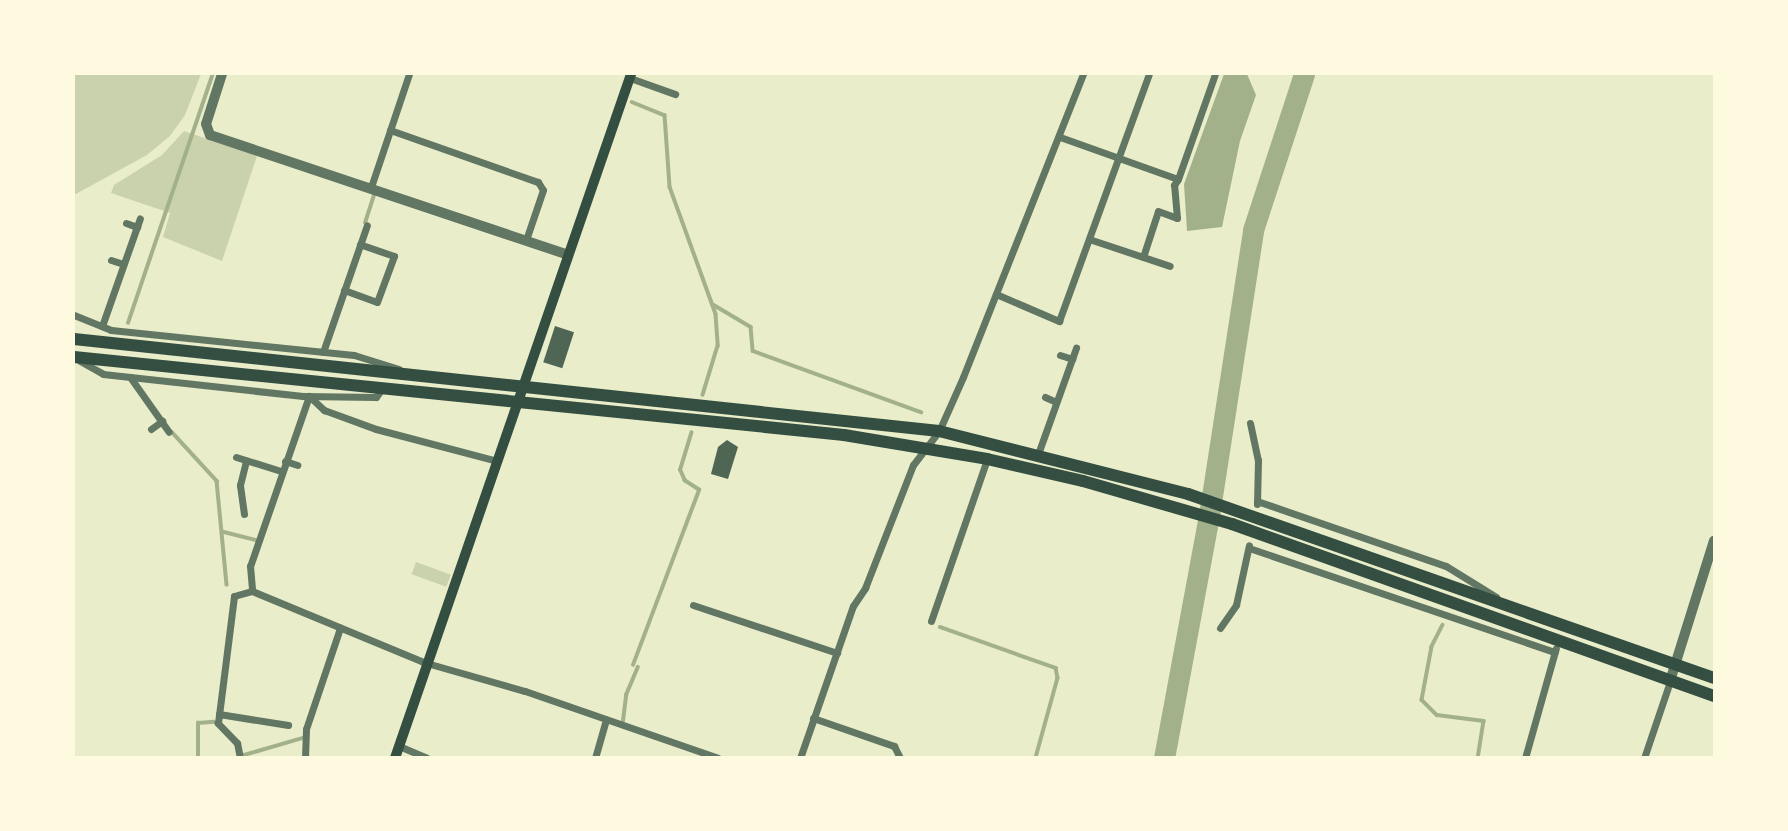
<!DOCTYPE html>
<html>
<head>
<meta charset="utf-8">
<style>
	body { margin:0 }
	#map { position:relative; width:1788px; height:831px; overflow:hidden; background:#e9edc9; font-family:"Crimson Pro",serif }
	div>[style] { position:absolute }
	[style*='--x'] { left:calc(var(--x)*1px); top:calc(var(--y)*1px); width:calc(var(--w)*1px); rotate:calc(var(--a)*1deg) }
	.green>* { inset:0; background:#cad2ad; transform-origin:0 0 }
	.water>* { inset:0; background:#a3b18a }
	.stream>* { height:3.5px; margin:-1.75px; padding:0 1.75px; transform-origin:1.75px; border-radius:1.75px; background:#a3b18a }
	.river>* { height:21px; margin:-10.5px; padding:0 10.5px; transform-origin:10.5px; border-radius:10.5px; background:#a3b18a }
	.building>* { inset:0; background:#4f6655; transform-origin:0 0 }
	.minor>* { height:7px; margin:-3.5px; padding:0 3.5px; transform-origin:3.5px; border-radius:3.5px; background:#617663 }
	.tertiary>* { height:10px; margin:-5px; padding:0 5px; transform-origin:5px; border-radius:5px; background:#617663 }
	.secondary>* { height:10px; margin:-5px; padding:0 5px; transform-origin:5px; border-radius:5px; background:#344e41 }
	.primary>* { height:12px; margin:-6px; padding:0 6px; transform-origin:6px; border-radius:6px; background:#344e41 }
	span { translate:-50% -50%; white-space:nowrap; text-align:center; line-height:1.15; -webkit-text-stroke:5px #fefae0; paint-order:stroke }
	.frame { position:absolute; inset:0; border:75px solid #fefae0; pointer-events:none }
</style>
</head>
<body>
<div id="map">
	<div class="green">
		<i style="clip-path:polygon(74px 74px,201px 74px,185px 115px,170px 136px,147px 155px,74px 195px)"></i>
		<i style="clip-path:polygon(184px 131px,257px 156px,222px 261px,163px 237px,170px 213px,111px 193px,114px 185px,162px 155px)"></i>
		<i style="left:416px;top:562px;width:37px;height:13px;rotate:20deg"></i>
	</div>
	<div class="water">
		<i style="clip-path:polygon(1224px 74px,1247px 74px,1256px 95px,1240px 141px,1222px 227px,1187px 231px,1184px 184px)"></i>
	</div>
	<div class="stream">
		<i style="--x:632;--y:102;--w:35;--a:22"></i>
		<i style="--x:665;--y:115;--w:72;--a:86"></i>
		<i style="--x:670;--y:187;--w:135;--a:70.1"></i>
		<i style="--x:716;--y:314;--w:32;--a:86"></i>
		<i style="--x:718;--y:346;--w:51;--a:107"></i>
		<i style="--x:365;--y:223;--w:28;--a:-72"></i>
		<i style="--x:714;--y:305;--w:43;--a:30.7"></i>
		<i style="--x:751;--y:327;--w:24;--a:85"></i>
		<i style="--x:753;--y:351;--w:179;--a:20"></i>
		<i style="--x:128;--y:323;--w:263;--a:-71.2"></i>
		<i style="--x:172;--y:432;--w:67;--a:47.4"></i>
		<i style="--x:217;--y:481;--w:104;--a:84.5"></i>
		<i style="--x:224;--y:532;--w:32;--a:14"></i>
		<i style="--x:1443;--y:625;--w:25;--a:117"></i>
		<i style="--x:1432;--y:647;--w:54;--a:100.7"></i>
		<i style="--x:1422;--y:700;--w:21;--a:45"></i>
		<i style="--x:1437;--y:715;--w:47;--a:7.3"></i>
		<i style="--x:1484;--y:721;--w:37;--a:99"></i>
		<i style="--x:940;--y:627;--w:123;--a:19.5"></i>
		<i style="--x:1056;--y:668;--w:10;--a:79"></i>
		<i style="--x:1058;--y:678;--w:83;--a:105.4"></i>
		<i style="--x:633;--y:665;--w:187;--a:-69.3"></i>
		<i style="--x:699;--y:490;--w:17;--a:-147"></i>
		<i style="--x:685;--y:481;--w:12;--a:-114"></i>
		<i style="--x:680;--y:470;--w:39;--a:-73"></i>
		<i style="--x:623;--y:721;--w:26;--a:-83"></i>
		<i style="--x:626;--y:695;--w:30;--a:-67"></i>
		<i style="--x:244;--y:755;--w:61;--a:-16.1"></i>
		<i style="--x:198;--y:758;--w:35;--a:-90"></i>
		<i style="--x:198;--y:723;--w:16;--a:-4"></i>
	</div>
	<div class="river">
		<i style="--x:1164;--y:758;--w:253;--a:-79.5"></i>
		<i style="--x:1210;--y:509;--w:282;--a:-81.2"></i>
		<i style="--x:1253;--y:230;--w:164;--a:-71.9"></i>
	</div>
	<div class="building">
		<i style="left:555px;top:326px;width:20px;height:38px;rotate:18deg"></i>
		<i style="clip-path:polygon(727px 440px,738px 447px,728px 479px,711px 474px,718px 447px)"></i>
	</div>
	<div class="minor">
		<i style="--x:630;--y:78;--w:48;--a:19.6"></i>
		<i style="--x:390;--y:130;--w:157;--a:19.4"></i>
		<i style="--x:538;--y:182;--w:9;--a:58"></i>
		<i style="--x:543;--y:190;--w:53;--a:108.8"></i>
		<i style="--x:1060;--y:137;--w:125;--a:19.6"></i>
		<i style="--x:1178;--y:179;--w:111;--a:-70.6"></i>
		<i style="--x:371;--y:187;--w:119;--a:-71.4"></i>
		<i style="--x:126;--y:223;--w:12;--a:20"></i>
		<i style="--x:1089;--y:239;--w:85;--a:18.4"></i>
		<i style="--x:1143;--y:257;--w:48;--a:-71.9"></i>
		<i style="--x:1158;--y:211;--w:20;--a:20"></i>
		<i style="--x:1177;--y:218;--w:33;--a:-95"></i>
		<i style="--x:1174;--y:185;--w:7;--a:-56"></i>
		<i style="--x:111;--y:260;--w:13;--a:18"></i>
		<i style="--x:344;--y:290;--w:35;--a:20"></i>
		<i style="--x:377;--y:302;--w:49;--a:-69.7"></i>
		<i style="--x:394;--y:256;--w:36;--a:-161"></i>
		<i style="--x:996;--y:294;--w:69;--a:23.2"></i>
		<i style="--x:1059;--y:321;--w:263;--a:-70"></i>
		<i style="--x:74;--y:315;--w:40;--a:22"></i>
		<i style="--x:111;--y:330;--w:244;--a:5.9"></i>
		<i style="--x:354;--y:355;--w:47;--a:17.3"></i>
		<i style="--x:102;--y:326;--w:114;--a:-70.6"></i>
		<i style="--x:323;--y:352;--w:134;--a:-70.9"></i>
		<i style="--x:1060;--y:355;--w:13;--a:18"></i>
		<i style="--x:80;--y:361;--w:26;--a:29"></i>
		<i style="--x:103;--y:374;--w:201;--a:6.3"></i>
		<i style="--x:303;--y:396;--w:73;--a:0.8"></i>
		<i style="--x:376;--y:397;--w:9;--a:-54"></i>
		<i style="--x:130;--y:377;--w:67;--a:54.7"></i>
		<i style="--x:309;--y:396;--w:180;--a:109.1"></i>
		<i style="--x:250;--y:566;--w:25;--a:85"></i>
		<i style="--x:252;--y:591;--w:185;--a:22.5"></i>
		<i style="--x:423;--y:662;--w:106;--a:15.9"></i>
		<i style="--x:525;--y:691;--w:204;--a:19.1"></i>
		<i style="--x:309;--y:396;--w:21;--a:43"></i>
		<i style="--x:324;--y:410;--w:55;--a:20.1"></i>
		<i style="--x:376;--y:429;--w:125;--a:14.8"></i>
		<i style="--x:1045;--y:397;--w:12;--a:24"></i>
		<i style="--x:1250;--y:423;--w:38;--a:78"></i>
		<i style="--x:1258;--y:460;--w:44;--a:91.3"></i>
		<i style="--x:151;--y:429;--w:14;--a:-36"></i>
		<i style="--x:1038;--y:454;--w:113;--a:-70.3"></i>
		<i style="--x:236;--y:457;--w:47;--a:17.3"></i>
		<i style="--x:285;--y:461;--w:13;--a:18"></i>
		<i style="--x:1257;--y:501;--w:200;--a:19"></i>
		<i style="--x:1446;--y:566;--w:59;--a:31.8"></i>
		<i style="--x:244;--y:514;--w:29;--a:-98"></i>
		<i style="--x:240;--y:485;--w:25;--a:-76"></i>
		<i style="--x:1249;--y:548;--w:323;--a:18.8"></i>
		<i style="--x:693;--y:605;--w:152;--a:18.4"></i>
		<i style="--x:931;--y:621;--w:171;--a:-70.9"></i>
		<i style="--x:1220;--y:628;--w:28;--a:-55"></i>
		<i style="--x:1236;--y:605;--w:61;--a:-77.8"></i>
		<i style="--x:219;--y:714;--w:70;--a:9.1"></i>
		<i style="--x:813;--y:718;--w:86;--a:19.1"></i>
		<i style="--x:894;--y:746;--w:13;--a:63"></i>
		<i style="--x:399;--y:746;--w:30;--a:23"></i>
		<i style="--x:240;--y:758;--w:15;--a:-101"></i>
		<i style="--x:237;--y:743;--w:28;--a:-134"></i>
		<i style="--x:218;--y:723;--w:128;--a:-82.8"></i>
		<i style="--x:234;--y:596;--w:19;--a:-16"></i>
		<i style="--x:305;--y:758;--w:29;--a:-88"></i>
		<i style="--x:306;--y:729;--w:107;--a:-71.4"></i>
		<i style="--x:595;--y:758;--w:40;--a:-74"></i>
		<i style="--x:800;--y:758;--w:161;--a:-70.8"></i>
		<i style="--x:853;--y:606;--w:22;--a:-56"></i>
		<i style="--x:865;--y:588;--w:132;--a:-68.7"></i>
		<i style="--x:913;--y:465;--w:43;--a:-52.6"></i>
		<i style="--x:939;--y:431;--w:59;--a:-66"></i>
		<i style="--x:963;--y:377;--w:326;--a:-68.4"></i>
		<i style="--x:1525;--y:758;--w:114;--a:-74.3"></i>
		<i style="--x:1644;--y:758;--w:81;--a:-71.3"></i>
	</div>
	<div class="tertiary">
		<i style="--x:222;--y:74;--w:52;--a:107.7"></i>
		<i style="--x:206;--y:124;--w:12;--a:70"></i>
		<i style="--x:210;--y:135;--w:375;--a:18.5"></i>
		<i style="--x:1670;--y:681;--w:147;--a:-72.6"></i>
	</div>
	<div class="secondary">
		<i style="--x:395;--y:758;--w:724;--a:-70.96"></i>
	</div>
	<div class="primary">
		<i style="--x:74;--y:339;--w:870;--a:6.07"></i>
		<i style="--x:939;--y:431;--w:257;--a:14.2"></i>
		<i style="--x:1188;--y:494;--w:557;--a:19.28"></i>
		<i style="--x:74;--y:357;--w:774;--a:5.78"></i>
		<i style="--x:844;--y:435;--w:145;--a:9.5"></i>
		<i style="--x:987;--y:459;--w:98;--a:12.9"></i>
		<i style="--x:1083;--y:481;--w:155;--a:16.1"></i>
		<i style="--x:1232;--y:524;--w:512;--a:19.64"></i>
	</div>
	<div class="frame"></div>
</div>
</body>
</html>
